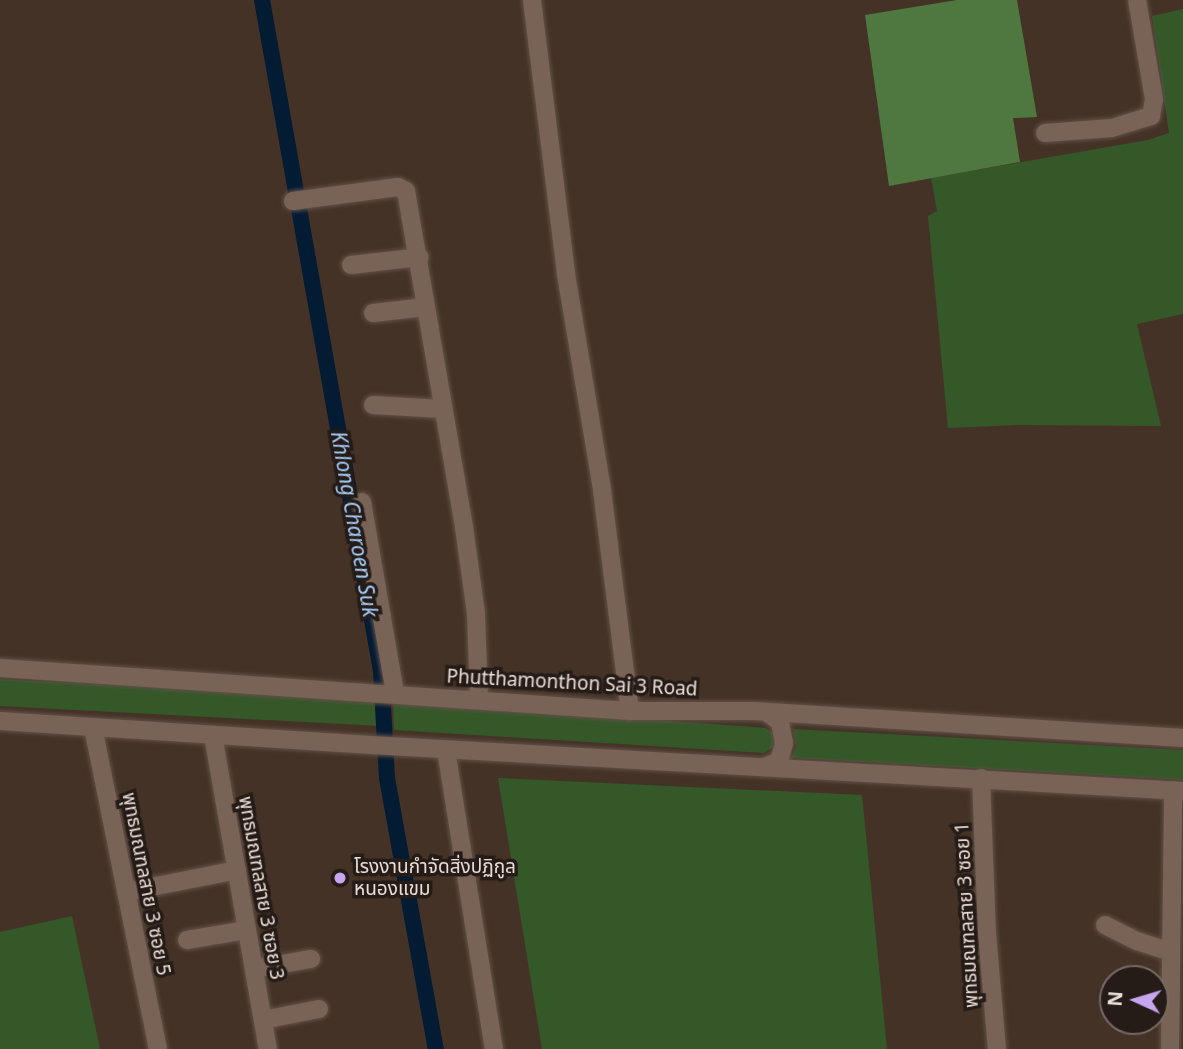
<!DOCTYPE html>
<html>
<head>
<meta charset="utf-8">
<style>
	body { margin:0 }
	#map { position:relative; width:1183px; height:1049px; overflow:hidden; background:#453226; font-family:"Noto Sans","Noto Sans Thai",sans-serif }
	div>[style] { position:absolute }
	[style*='--x'] { left:calc(var(--x)*1px); top:calc(var(--y)*1px); width:calc(var(--w)*1px); rotate:calc(var(--a)*1deg) }
	.green>* { inset:0; background:#355829; transform-origin:0 0 }
	.forest>* { inset:0; background:#4e7840 }
	.canal>* { height:16px; margin:-8px; padding:0 8px; transform-origin:8px; border-radius:8px; background:#041b34 }
	.roads { filter:drop-shadow(0 0 2px #615147) drop-shadow(0 0 2px #615147) }
	.minor>* { height:18px; margin:-9px; padding:0 9px; transform-origin:9px; border-radius:9px; background:#796356 }
	.secondary>* { height:18px; margin:-9px; padding:0 9px; transform-origin:9px; border-radius:9px; background:#796356 }
	.dots>* { width:19px; height:19px; translate:-50% -50%; box-sizing:border-box; border:4px solid #251c17; border-radius:50% }
	span { translate:-50% -50%; white-space:nowrap; text-align:center; line-height:1.15; -webkit-text-stroke:7px #251c17; paint-order:stroke }
	.street-label { font-size:19px; color:#ebded7 }
	.poi-label { font-size:19px; color:#ebded7 }
	.left { translate:0 -50%; text-align:left }
	.water-label { font-size:21px; color:#a5ccf8; font-style:italic }
	.north { position:absolute; left:1099px; top:965px; width:70px; height:70px; box-sizing:border-box; background:#251c17; border:2px solid #746a64; border-radius:50%; rotate:274deg; font-size:19px; font-weight:700; line-height:28px; text-align:center; color:#ebded7 }
	.north::after { content:''; display:block; margin:auto; width:24px; height:32px; background:#c7a6ef; clip-path:polygon(50% 0,100% 100%,50% 72%,0 100%) }
</style>
</head>
<body>
<div id="map">
	<div class="green">
		<i style="clip-path:polygon(1183px 9px,1183px 314px,1137px 324px,1161px 426px,1018px 425px,948px 428px,928px 216px,937px 211px,931px 178px,1148px 140px,1169px 133px,1152px 16px)"></i>
		<i style="left:0;top:679px;width:378px;height:27px;rotate:3deg"></i>
		<i style="clip-path:polygon(393px 701px,766px 728px,775px 734px,776px 745px,764px 753px,394px 730px)"></i>
		<i style="clip-path:polygon(793px 729px,1183px 750px,1183px 780px,791px 758px,796px 747px)"></i>
		<i style="clip-path:polygon(498px 778px,862px 795px,887px 1049px,542px 1049px)"></i>
		<i style="clip-path:polygon(72px 916px,100px 1049px,0 1049px,0 932px)"></i>
	</div>
	<div class="forest">
		<i style="clip-path:polygon(957px 0,1017px 0,1037px 117px,1013px 118px,1020px 162px,889px 186px,865px 15px)"></i>
	</div>
	<div class="canal">
		<i style="--x:262;--y:0;--w:681;--a:79.94"></i>
		<i style="--x:381;--y:671;--w:107;--a:86.8"></i>
		<i style="--x:387;--y:778;--w:275;--a:79.8"></i>
	</div>
	<div class="roads">
		<div class="minor">
			<i style="--x:532;--y:0;--w:276;--a:82.9"></i>
			<i style="--x:566;--y:274;--w:219;--a:80.5"></i>
			<i style="--x:602;--y:490;--w:223;--a:82.8"></i>
			<i style="--x:1045;--y:133;--w:67;--a:-4.3"></i>
			<i style="--x:1112;--y:128;--w:41;--a:-17.1"></i>
			<i style="--x:1151;--y:116;--w:17;--a:-80"></i>
			<i style="--x:1154;--y:99;--w:100;--a:-99.7"></i>
			<i style="--x:293;--y:201;--w:106;--a:-7.6"></i>
			<i style="--x:398;--y:187;--w:9;--a:27"></i>
			<i style="--x:406;--y:191;--w:341;--a:80.2"></i>
			<i style="--x:464;--y:527;--w:88;--a:82.1"></i>
			<i style="--x:476;--y:614;--w:86;--a:88"></i>
			<i style="--x:351;--y:265;--w:69;--a:-6.6"></i>
			<i style="--x:373;--y:313;--w:53;--a:-6.5"></i>
			<i style="--x:373;--y:405;--w:69;--a:3.3"></i>
			<i style="--x:362;--y:502;--w:194;--a:80.2"></i>
			<i style="--x:93;--y:727;--w:328;--a:78.6"></i>
			<i style="--x:213;--y:735;--w:319;--a:80.1"></i>
			<i style="--x:446;--y:750;--w:303;--a:80.9"></i>
			<i style="--x:981;--y:778;--w:155;--a:87.8"></i>
			<i style="--x:987;--y:933;--w:116;--a:85.1"></i>
			<i style="--x:126;--y:892;--w:113;--a:-11.2"></i>
			<i style="--x:1105;--y:925;--w:36;--a:27"></i>
			<i style="--x:1137;--y:941;--w:36;--a:18"></i>
			<i style="--x:187;--y:940;--w:61;--a:-9.5"></i>
			<i style="--x:254;--y:969;--w:58;--a:-10"></i>
			<i style="--x:263;--y:1020;--w:57;--a:-11.1"></i>
			<i style="--x:1170;--y:1049;--w:259;--a:-89.3"></i>
		</div>
		<div class="secondary">
			<i style="--x:0;--y:668;--w:631;--a:3.9"></i>
			<i style="--x:630;--y:711;--w:124;--a:0"></i>
			<i style="--x:754;--y:711;--w:430;--a:3.6"></i>
			<i style="--x:0;--y:721;--w:372;--a:3.7"></i>
			<i style="--x:371;--y:745;--w:813;--a:3.24"></i>
			<i style="--x:764;--y:767;--w:16;--a:-22"></i>
			<i style="--x:779;--y:761;--w:19;--a:-74"></i>
			<i style="--x:784;--y:743;--w:21;--a:-101"></i>
			<i style="--x:780;--y:722;--w:17;--a:-144"></i>
		</div>
	</div>
	<div class="dots">
		<i style="left:340px;top:878px;background:#c7a6ef"></i>
	</div>
	<div class="street-label">
		<span style="left:572px;top:683px;rotate:3deg">Phutthamonthon Sai 3 Road</span>
		<span style="left:146px;top:884px;rotate:79deg">พุทธมณฑลสาย 3 ซอย 5</span>
		<span style="left:261px;top:888px;rotate:80deg">พุทธมณฑลสาย 3 ซอย 3</span>
		<span style="left:967px;top:915px;rotate:-93deg">พุทธมณฑลสาย 3 ซอย 1</span>
	</div>
	<div class="poi-label">
		<span class="left" style="left:354px;top:878px">โรงงานกำจัดสิ่งปฏิกูล<br>หนองแขม</span>
	</div>
	<div class="water-label">
		<span style="left:355px;top:524px;rotate:80deg">Khlong Charoen Suk</span>
	</div>
	<div class="north">N</div>
</div>
</body>
</html>
